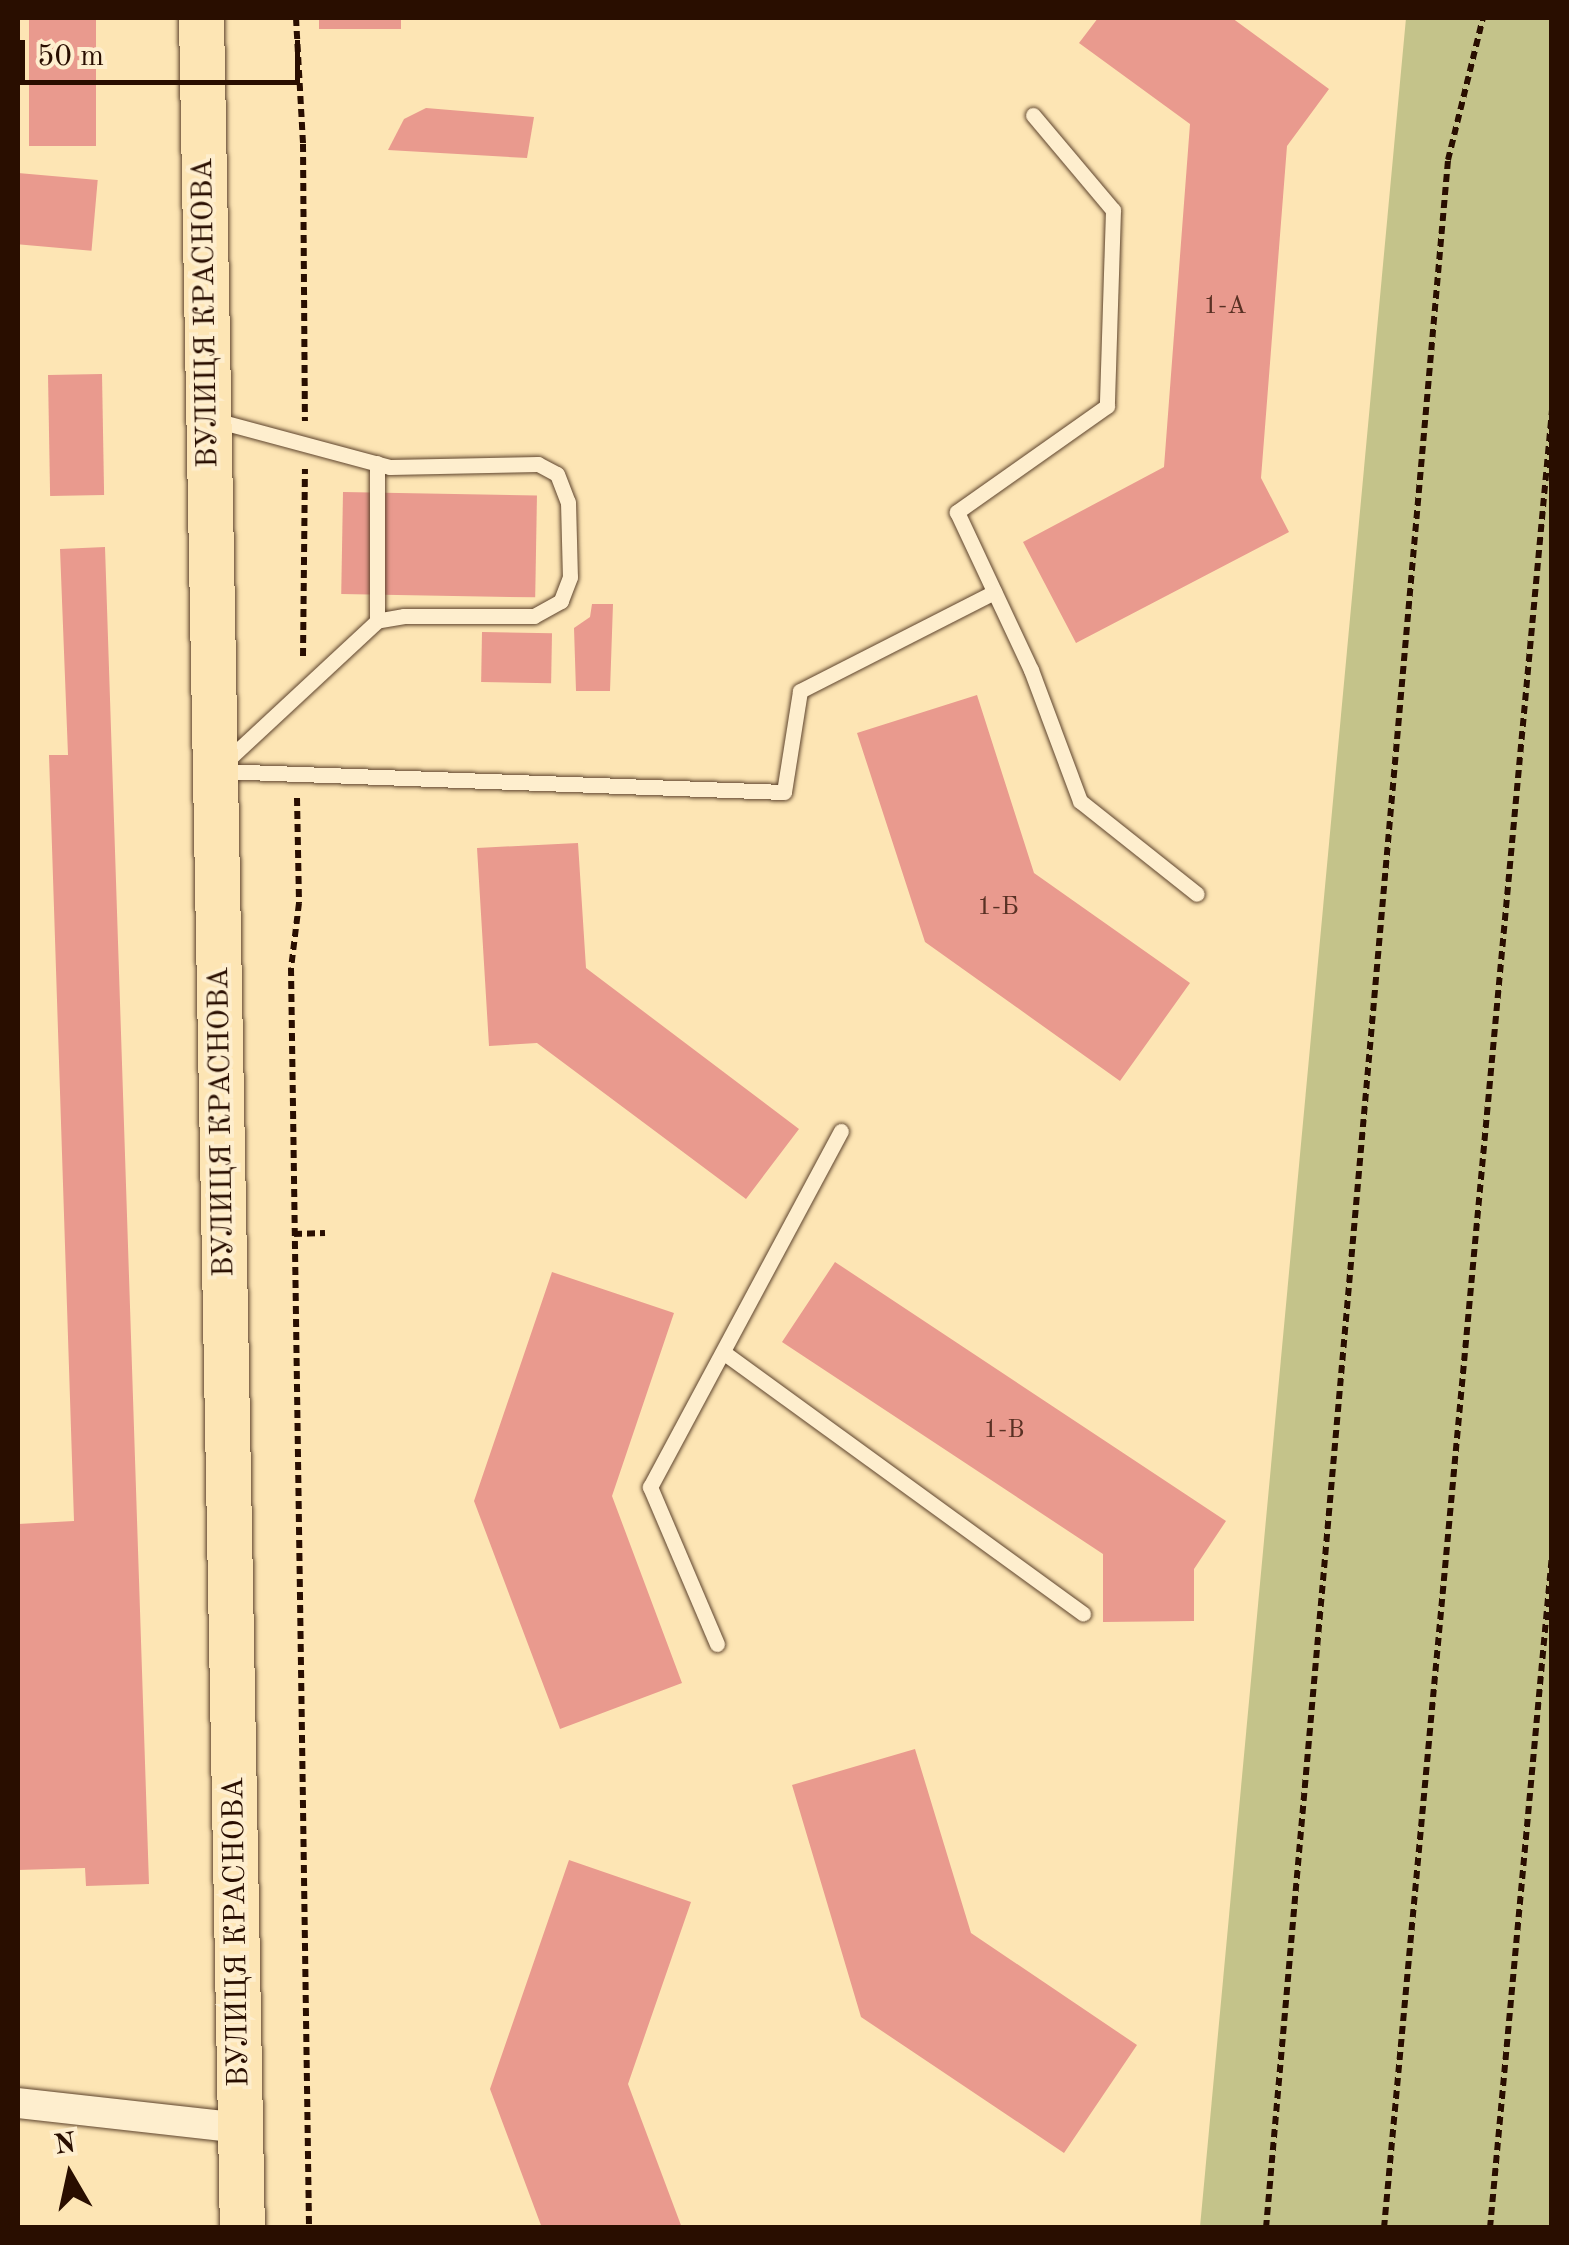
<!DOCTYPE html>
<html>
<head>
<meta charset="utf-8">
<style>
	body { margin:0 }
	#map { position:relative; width:1569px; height:2245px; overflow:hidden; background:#fde5b4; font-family:"Old Standard TT",serif }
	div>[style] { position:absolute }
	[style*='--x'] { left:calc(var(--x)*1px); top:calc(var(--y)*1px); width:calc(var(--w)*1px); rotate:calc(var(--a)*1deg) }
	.green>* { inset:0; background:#c4c38a }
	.building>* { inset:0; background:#e99a8e; transform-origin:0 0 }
	.path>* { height:6px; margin-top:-3px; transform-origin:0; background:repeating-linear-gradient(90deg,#290e00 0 8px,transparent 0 13px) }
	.roads { filter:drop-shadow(0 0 2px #5e442d) drop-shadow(0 0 2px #5e442d) }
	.service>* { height:15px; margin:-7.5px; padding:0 7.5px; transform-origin:7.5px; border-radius:7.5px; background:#feeece }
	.minor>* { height:30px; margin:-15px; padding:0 15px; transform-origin:15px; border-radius:15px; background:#feeece }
	.primary>* { height:45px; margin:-22.5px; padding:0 22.5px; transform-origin:22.5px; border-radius:22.5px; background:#fde5b4 }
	span { translate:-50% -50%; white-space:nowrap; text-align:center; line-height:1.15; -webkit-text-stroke:8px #feeece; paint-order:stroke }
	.number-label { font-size:25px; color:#593124 }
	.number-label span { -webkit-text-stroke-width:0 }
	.street-label { font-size:30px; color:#290e00 }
	.frame { position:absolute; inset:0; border:20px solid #290e00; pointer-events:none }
	.north { position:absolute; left:20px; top:2125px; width:100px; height:100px; -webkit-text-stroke:8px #feeece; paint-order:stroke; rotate:351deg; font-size:28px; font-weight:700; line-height:40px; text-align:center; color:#290e00 }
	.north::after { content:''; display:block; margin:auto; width:35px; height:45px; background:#290e00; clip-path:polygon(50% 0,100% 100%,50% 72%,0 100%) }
	.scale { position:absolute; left:20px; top:40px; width:280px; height:45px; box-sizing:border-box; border:5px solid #290e00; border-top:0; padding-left:12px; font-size:30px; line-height:35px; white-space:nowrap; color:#290e00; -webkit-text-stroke:8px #feeece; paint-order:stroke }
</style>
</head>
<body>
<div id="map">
	<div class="green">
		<i style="clip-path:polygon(1406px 18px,1551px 18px,1551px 2227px,1200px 2227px)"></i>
	</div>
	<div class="building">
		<i style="left:29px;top:18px;width:67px;height:128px"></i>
		<i style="left:319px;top:18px;width:82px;height:11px"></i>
		<i style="clip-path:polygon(1098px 18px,1232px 18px,1329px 89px,1287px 146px,1261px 478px,1289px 532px,1076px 643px,1023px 542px,1164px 467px,1190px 124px,1079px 43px)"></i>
		<i style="clip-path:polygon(426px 108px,534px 117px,527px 158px,388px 150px,404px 119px)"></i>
		<i style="left:18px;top:173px;width:80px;height:71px;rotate:5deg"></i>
		<i style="left:102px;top:374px;width:121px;height:54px;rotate:89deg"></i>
		<i style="left:343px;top:492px;width:194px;height:102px;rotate:1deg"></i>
		<i style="clip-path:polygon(105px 547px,149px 1884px,86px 1886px,85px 1868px,18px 1870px,18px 1524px,74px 1521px,49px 755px,68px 755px,60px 549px)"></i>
		<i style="clip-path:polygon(592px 604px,613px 604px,610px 691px,576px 691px,574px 628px,590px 617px)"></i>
		<i style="left:482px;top:632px;width:70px;height:50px;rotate:1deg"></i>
		<i style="clip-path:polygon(977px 695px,1034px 873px,1190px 983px,1120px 1081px,925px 942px,857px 733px)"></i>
		<i style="clip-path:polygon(578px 843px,586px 968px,799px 1129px,746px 1199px,537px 1043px,489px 1046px,477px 848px)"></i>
		<i style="clip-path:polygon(835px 1262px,1226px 1521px,1194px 1569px,1194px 1621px,1103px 1622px,1103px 1554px,782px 1342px)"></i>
		<i style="clip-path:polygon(552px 1272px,674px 1313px,612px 1496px,682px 1683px,560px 1729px,474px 1501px)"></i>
		<i style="clip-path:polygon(915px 1749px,971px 1933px,1137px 2045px,1064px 2153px,861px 2017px,792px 1785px)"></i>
		<i style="clip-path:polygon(569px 1860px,691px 1902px,628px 2084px,682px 2228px,542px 2228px,490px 2089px)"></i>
	</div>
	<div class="path">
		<i style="--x:296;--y:18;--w:126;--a:86.8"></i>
		<i style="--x:303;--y:144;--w:277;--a:89.6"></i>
		<i style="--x:303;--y:656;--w:187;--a:-89.4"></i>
		<i style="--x:297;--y:798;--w:105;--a:88.9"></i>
		<i style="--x:299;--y:903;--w:65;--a:97"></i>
		<i style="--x:291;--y:968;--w:1260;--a:89.18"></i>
		<i style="--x:294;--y:1234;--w:31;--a:-2"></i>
		<i style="--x:1266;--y:2228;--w:2076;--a:-84.97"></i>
		<i style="--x:1448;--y:160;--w:146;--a:-76.2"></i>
		<i style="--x:1384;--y:2228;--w:1827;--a:-84.72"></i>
		<i style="--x:1490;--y:2228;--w:676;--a:-84.74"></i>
	</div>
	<div class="roads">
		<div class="service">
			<i style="--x:1033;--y:115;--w:124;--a:49.9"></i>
			<i style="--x:1113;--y:210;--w:196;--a:91.8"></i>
			<i style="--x:1107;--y:406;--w:184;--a:144.8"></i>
			<i style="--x:957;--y:512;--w:174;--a:64.9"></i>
			<i style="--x:1031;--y:670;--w:140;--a:69.5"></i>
			<i style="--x:1080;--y:801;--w:149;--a:38.5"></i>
			<i style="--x:211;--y:419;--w:185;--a:15"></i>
			<i style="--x:390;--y:467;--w:148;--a:-1.2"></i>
			<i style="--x:538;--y:464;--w:21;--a:28"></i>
			<i style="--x:557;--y:474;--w:30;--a:69"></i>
			<i style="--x:568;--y:502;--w:75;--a:88.5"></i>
			<i style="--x:570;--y:577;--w:26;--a:111"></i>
			<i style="--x:561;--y:601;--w:31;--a:151"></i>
			<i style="--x:534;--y:616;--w:130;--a:180"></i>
			<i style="--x:404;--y:616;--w:27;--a:170"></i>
			<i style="--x:377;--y:621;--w:212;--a:137.1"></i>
			<i style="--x:377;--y:621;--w:158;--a:-90"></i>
			<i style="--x:219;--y:771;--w:565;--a:2.13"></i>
			<i style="--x:784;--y:792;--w:102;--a:-81"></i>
			<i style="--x:800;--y:691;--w:218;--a:-27"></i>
			<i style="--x:723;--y:1352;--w:445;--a:36"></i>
			<i style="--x:717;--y:1644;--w:171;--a:-113.1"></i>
			<i style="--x:650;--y:1487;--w:404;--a:-61.8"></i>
		</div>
		<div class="minor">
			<i style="--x:18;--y:2103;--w:223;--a:6.4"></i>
		</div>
		<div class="primary">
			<i style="--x:201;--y:18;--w:2210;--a:88.94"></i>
		</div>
	</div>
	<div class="number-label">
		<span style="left:1225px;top:307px">1-А</span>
		<span style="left:998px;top:908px">1-Б</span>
		<span style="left:1004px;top:1431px">1-В</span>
	</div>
	<div class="street-label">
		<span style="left:206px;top:313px;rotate:-91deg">ВУЛИЦЯ КРАСНОВА</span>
		<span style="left:222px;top:1122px;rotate:-91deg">ВУЛИЦЯ КРАСНОВА</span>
		<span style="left:237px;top:1932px;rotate:-91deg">ВУЛИЦЯ КРАСНОВА</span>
	</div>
	<div class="frame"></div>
	<div class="north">N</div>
	<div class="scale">50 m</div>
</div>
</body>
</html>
